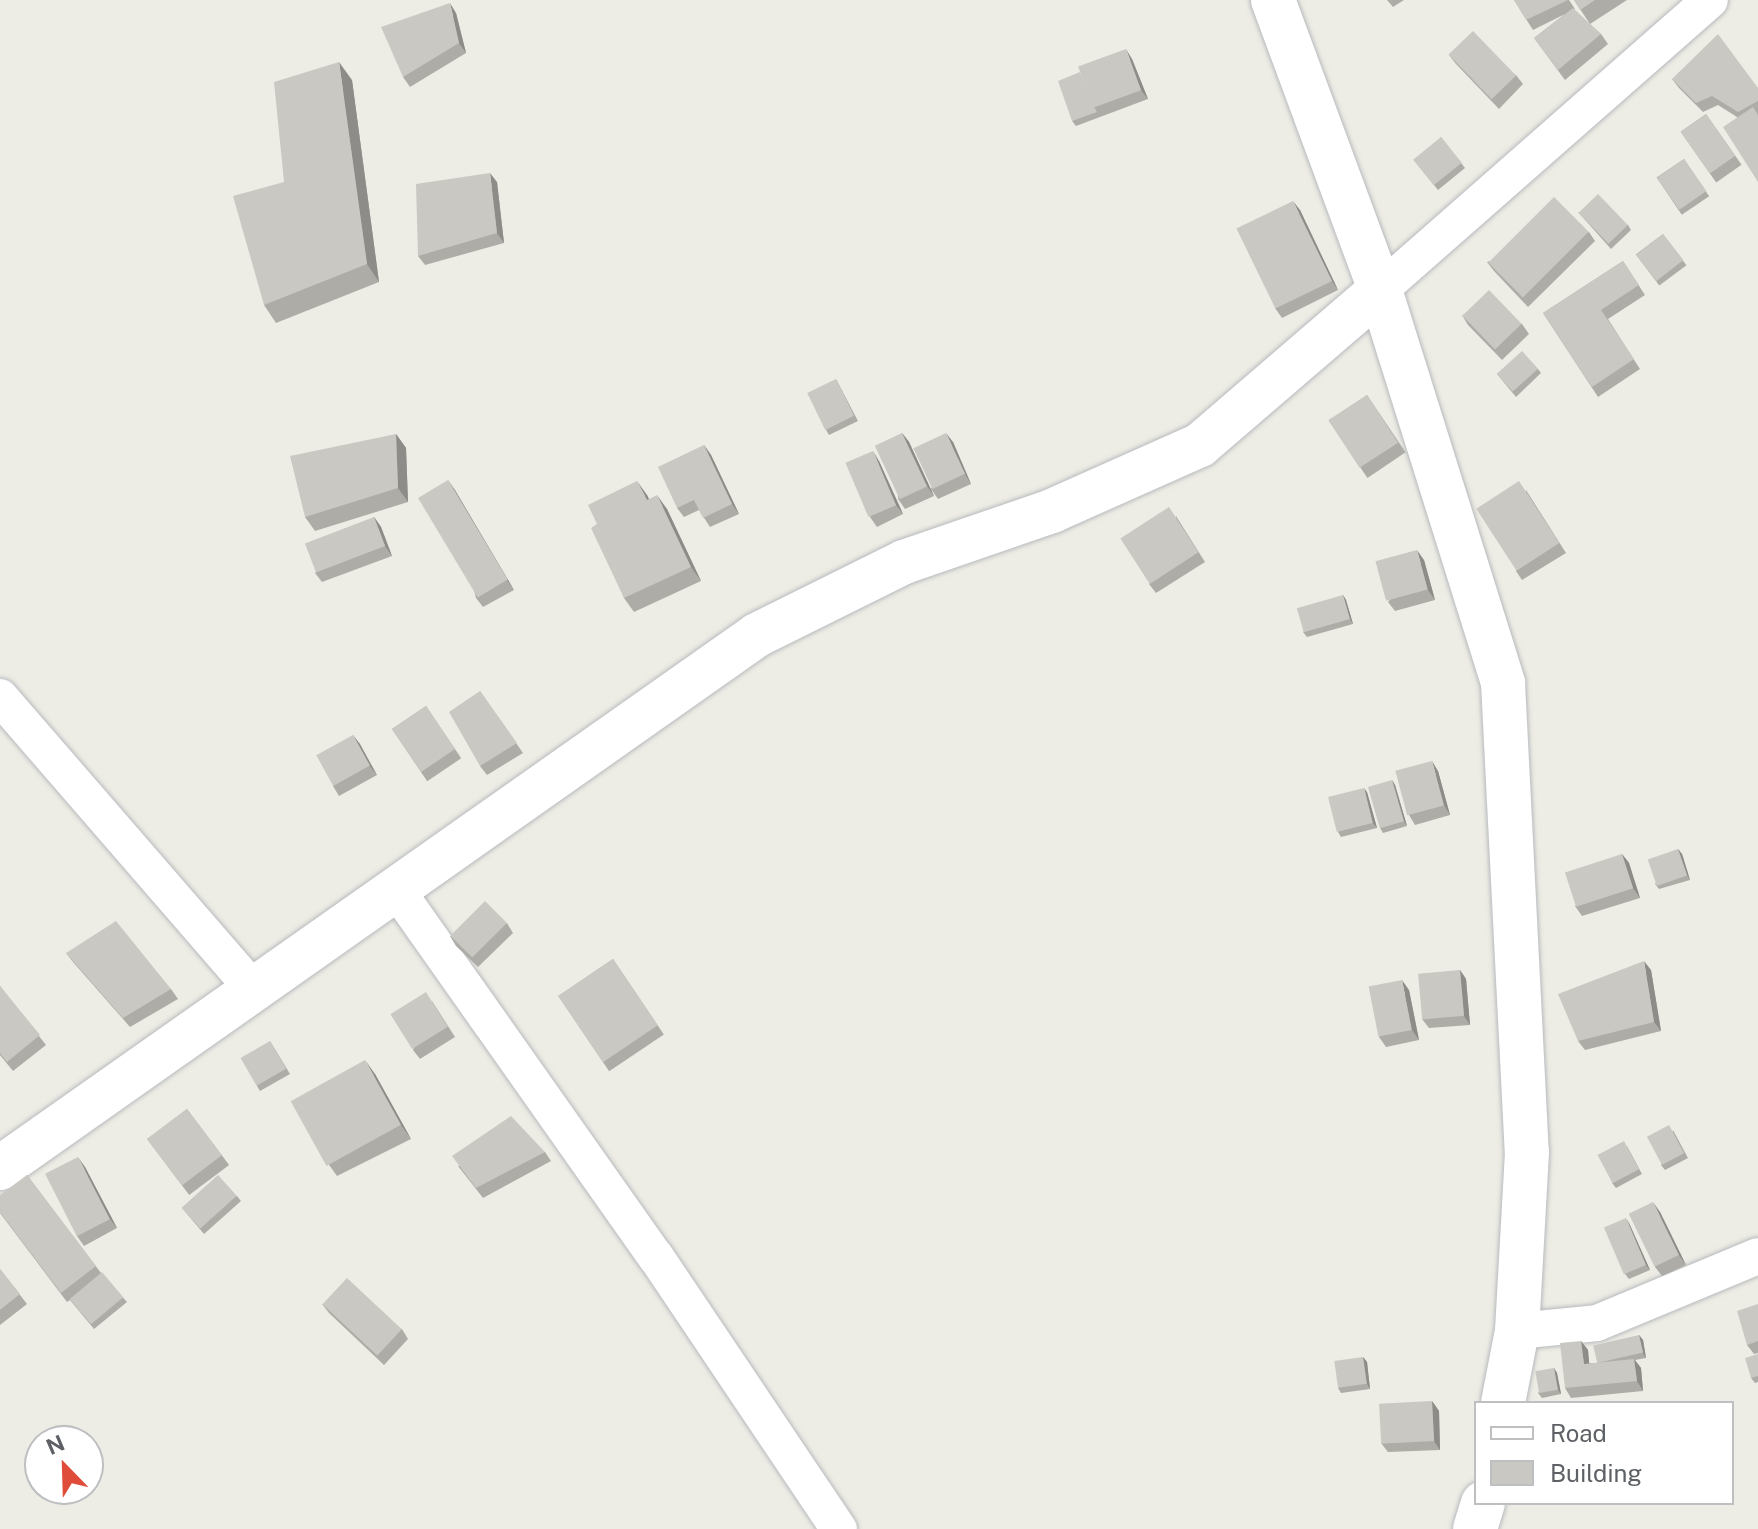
<!DOCTYPE html>
<html>
<head>
<meta charset="utf-8">
<style>
	body { margin:0 }
	#map { position:relative; width:1758px; height:1529px; overflow:hidden; background:#eeede5; font-family:"Public Sans",sans-serif }
	div>[style] { position:absolute }
	[style*='--x'] { left:calc(var(--x)*1px); top:calc(var(--y)*1px); width:calc(var(--w)*1px); rotate:calc(var(--a)*1deg) }
	.roads { filter:drop-shadow(0 0 2px #b7babe) drop-shadow(0 0 2px #b7babe) }
	.street>* { height:36px; margin:-18px; padding:0 18px; transform-origin:18px; border-radius:18px; background:#fff }
	.secondary>* { height:44px; margin:-22px; padding:0 22px; transform-origin:22px; border-radius:22px; background:#fff }
	.wall>* { inset:0; background:#aeaca7; transform-origin:0 0 }
	.shaded-wall>* { inset:0; background:#8d8c88 }
	.building>* { inset:0; background:#cac8c2; transform-origin:0 0 }
	span { translate:-50% -50%; white-space:nowrap; text-align:center; line-height:1.15; -webkit-text-stroke:7px #fff; paint-order:stroke }
	.legend { position:absolute; left:1474px; top:1401px; width:260px; height:104px; box-sizing:border-box; background:#fff; border:2px solid #bebfc1; margin:0; padding:10px 14px; list-style:none; font-size:24px; color:#5d6065 }
	.legend li { display:flex; align-items:center; gap:16px; height:40px }
	.legend b { width:40px; border:2px solid #bebfc1 }
	.north { position:absolute; left:24px; top:1425px; width:80px; height:80px; box-sizing:border-box; background:#fff; border:2px solid #bebfc1; border-radius:50%; rotate:337deg; font-size:22px; font-weight:700; line-height:32px; text-align:center; color:#5d6065 }
	.north::after { content:''; display:block; margin:auto; width:28px; height:36px; background:#e04c3a; clip-path:polygon(50% 0,100% 100%,50% 72%,0 100%) }
</style>
</head>
<body>
<div id="map">
	<div class="roads">
		<div class="street">
			<i style="--x:1380;--y:290;--w:439;--a:-41.3"></i>
			<i style="--x:0;--y:697;--w:389;--a:49.1"></i>
			<i style="--x:396;--y:889;--w:451;--a:54.8"></i>
			<i style="--x:656;--y:1257;--w:328;--a:56.1"></i>
			<i style="--x:1517;--y:1331;--w:80;--a:-5.7"></i>
			<i style="--x:1597;--y:1323;--w:174;--a:-22.6"></i>
		</div>
		<div class="secondary">
			<i style="--x:1273;--y:0;--w:309;--a:69.7"></i>
			<i style="--x:1380;--y:290;--w:412;--a:72.6"></i>
			<i style="--x:1503;--y:683;--w:470;--a:87.1"></i>
			<i style="--x:1527;--y:1152;--w:179;--a:93.2"></i>
			<i style="--x:1517;--y:1331;--w:73;--a:101"></i>
			<i style="--x:0;--y:1168;--w:926;--a:-35.15"></i>
			<i style="--x:757;--y:635;--w:164;--a:-26.4"></i>
			<i style="--x:904;--y:562;--w:157;--a:-19"></i>
			<i style="--x:1052;--y:511;--w:162;--a:-24"></i>
			<i style="--x:1200;--y:445;--w:238;--a:-40.7"></i>
			<i style="--x:1475;--y:1529;--w:27;--a:-73"></i>
		</div>
	</div>
	<div class="wall">
		<i style="clip-path:polygon(1387px 0,1404px 0,1393px 7px)"></i>
		<i style="clip-path:polygon(1514px 0,1569px 0,1575px 9px,1574px 10px,1601px 34px,1608px 44px,1565px 80px,1534px 38px,1565px 14px,1533px 30px)"></i>
		<i style="clip-path:polygon(1574px 0,1627px 0,1590px 24px)"></i>
		<i style="clip-path:polygon(456px 13px,466px 53px,410px 87px,403px 77px)"></i>
		<i style="clip-path:polygon(1449px 55px,1516px 75px,1523px 84px,1499px 109px,1456px 64px)"></i>
		<i style="clip-path:polygon(1132px 59px,1148px 99px,1076px 126px,1072px 121px)"></i>
		<i style="clip-path:polygon(1672px 79px,1758px 88px,1758px 182px,1737px 117px,1718px 105px,1703px 112px,1679px 88px)"></i>
		<i style="clip-path:polygon(352px 80px,379px 282px,276px 323px,264px 305px,284px 182px)"></i>
		<i style="left:1706px;top:114px;width:62px;height:31px;rotate:55deg"></i>
		<i style="clip-path:polygon(1441px 137px,1465px 168px,1438px 190px,1417px 164px)"></i>
		<i style="left:1684px;top:159px;width:45px;height:33px;rotate:56deg"></i>
		<i style="clip-path:polygon(497px 182px,504px 243px,425px 265px,418px 256px)"></i>
		<i style="clip-path:polygon(1300px 210px,1338px 290px,1282px 318px,1275px 308px)"></i>
		<i style="clip-path:polygon(1578px 212px,1628px 225px,1631px 230px,1611px 249px)"></i>
		<i style="clip-path:polygon(1589px 232px,1595px 241px,1528px 307px,1494px 271px,1487px 262px)"></i>
		<i style="left:1663px;top:234px;width:39px;height:34px;rotate:53deg"></i>
		<i style="clip-path:polygon(1623px 261px,1645px 295px,1608px 319px,1640px 369px,1598px 397px,1543px 313px)"></i>
		<i style="clip-path:polygon(1462px 315px,1522px 324px,1529px 334px,1502px 360px,1468px 325px)"></i>
		<i style="clip-path:polygon(1538px 369px,1541px 373px,1516px 397px,1497px 374px)"></i>
		<i style="clip-path:polygon(836px 379px,858px 421px,829px 435px,826px 430px)"></i>
		<i style="left:1367px;top:395px;width:69px;height:46px;rotate:56deg"></i>
		<i style="clip-path:polygon(902px 433px,909px 442px,934px 496px,905px 509px,898px 499px)"></i>
		<i style="clip-path:polygon(396px 434px,406px 448px,408px 502px,315px 531px,305px 517px)"></i>
		<i style="clip-path:polygon(953px 442px,971px 484px,938px 499px,931px 489px)"></i>
		<i style="clip-path:polygon(704px 445px,711px 455px,739px 514px,710px 527px,699px 510px,684px 517px,677px 508px)"></i>
		<i style="clip-path:polygon(879px 461px,903px 514px,877px 527px,870px 517px)"></i>
		<i style="clip-path:polygon(448px 480px,514px 590px,483px 607px,476px 598px)"></i>
		<i style="clip-path:polygon(1526px 490px,1566px 553px,1522px 580px,1516px 571px)"></i>
		<i style="clip-path:polygon(647px 495px,649px 499px,667px 509px,701px 581px,634px 612px,624px 598px,597px 524px)"></i>
		<i style="clip-path:polygon(1176px 516px,1205px 562px,1156px 593px,1149px 584px)"></i>
		<i style="clip-path:polygon(374px 517px,381px 527px,392px 556px,322px 582px,315px 573px)"></i>
		<i style="clip-path:polygon(1424px 560px,1435px 600px,1395px 611px,1388px 602px)"></i>
		<i style="clip-path:polygon(1343px 595px,1346px 600px,1353px 624px,1307px 637px,1303px 632px)"></i>
		<i style="clip-path:polygon(480px 691px,523px 753px,487px 775px,480px 766px)"></i>
		<i style="left:426px;top:706px;width:63px;height:41px;rotate:56deg"></i>
		<i style="clip-path:polygon(353px 735px,377px 775px,339px 796px,333px 786px)"></i>
		<i style="clip-path:polygon(1438px 771px,1450px 815px,1415px 825px,1409px 815px)"></i>
		<i style="clip-path:polygon(1392px 780px,1395px 785px,1407px 826px,1383px 833px,1380px 828px)"></i>
		<i style="clip-path:polygon(1367px 792px,1377px 828px,1341px 837px,1338px 832px)"></i>
		<i style="clip-path:polygon(1678px 849px,1682px 854px,1690px 880px,1659px 889px,1655px 884px)"></i>
		<i style="clip-path:polygon(1622px 854px,1629px 863px,1640px 898px,1582px 916px,1575px 906px)"></i>
		<i style="clip-path:polygon(507px 923px,513px 933px,478px 967px,456px 946px,450px 936px)"></i>
		<i style="clip-path:polygon(66px 953px,171px 989px,178px 999px,130px 1027px,73px 962px)"></i>
		<i style="left:613px;top:959px;width:91px;height:66px;rotate:56deg"></i>
		<i style="clip-path:polygon(1460px 970px,1466px 979px,1470px 1025px,1429px 1028px,1422px 1019px)"></i>
		<i style="clip-path:polygon(1651px 970px,1661px 1031px,1585px 1050px,1578px 1041px)"></i>
		<i style="clip-path:polygon(0 986px,46px 1045px,13px 1071px,0 1055px)"></i>
		<i style="clip-path:polygon(1409px 990px,1419px 1040px,1386px 1047px,1379px 1037px)"></i>
		<i style="clip-path:polygon(432px 1001px,455px 1037px,420px 1059px,413px 1050px)"></i>
		<i style="clip-path:polygon(270px 1041px,290px 1074px,260px 1091px,257px 1086px)"></i>
		<i style="clip-path:polygon(375px 1074px,411px 1139px,337px 1176px,327px 1162px)"></i>
		<i style="left:187px;top:1109px;width:70px;height:50px;rotate:53deg"></i>
		<i style="clip-path:polygon(1673px 1130px,1688px 1158px,1665px 1170px,1661px 1165px)"></i>
		<i style="clip-path:polygon(1627px 1146px,1642px 1174px,1616px 1188px,1612px 1183px)"></i>
		<i style="clip-path:polygon(545px 1152px,551px 1161px,483px 1198px,458px 1166px)"></i>
		<i style="clip-path:polygon(85px 1167px,117px 1228px,84px 1246px,77px 1236px)"></i>
		<i style="clip-path:polygon(27px 1175px,101px 1273px,127px 1302px,94px 1329px,70px 1300px,67px 1302px,0 1213px)"></i>
		<i style="clip-path:polygon(237px 1196px,241px 1201px,204px 1234px,182px 1208px)"></i>
		<i style="clip-path:polygon(1660px 1212px,1686px 1265px,1662px 1276px,1655px 1267px)"></i>
		<i style="clip-path:polygon(1629px 1223px,1650px 1270px,1629px 1279px,1625px 1274px)"></i>
		<i style="clip-path:polygon(0 1269px,27px 1304px,0 1325px)"></i>
		<i style="clip-path:polygon(322px 1304px,402px 1329px,408px 1339px,384px 1365px,329px 1313px)"></i>
		<i style="clip-path:polygon(1758px 1304px,1758px 1353px,1754px 1354px,1747px 1345px)"></i>
		<i style="clip-path:polygon(1639px 1335px,1643px 1340px,1646px 1358px,1635px 1360px,1641px 1368px,1643px 1391px,1571px 1398px,1565px 1388px,1581px 1341px,1588px 1350px,1589px 1363px,1597px 1363px)"></i>
		<i style="clip-path:polygon(1758px 1354px,1758px 1382px,1755px 1383px,1751px 1378px)"></i>
		<i style="clip-path:polygon(1363px 1357px,1367px 1362px,1370px 1389px,1341px 1393px,1338px 1388px)"></i>
		<i style="clip-path:polygon(1554px 1368px,1557px 1373px,1561px 1394px,1542px 1398px,1538px 1393px)"></i>
		<i style="clip-path:polygon(1432px 1401px,1439px 1411px,1440px 1450px,1388px 1452px,1381px 1443px)"></i>
		<i style="clip-path:polygon(1530px 1503px,1570px 1503px,1531px 1505px)"></i>
	</div>
	<div class="shaded-wall">
		<i style="clip-path:polygon(450px 3px,456px 13px,466px 53px,459px 43px)"></i>
		<i style="clip-path:polygon(1126px 49px,1132px 59px,1148px 99px,1141px 90px)"></i>
		<i style="clip-path:polygon(339px 62px,352px 80px,379px 282px,367px 264px)"></i>
		<i style="clip-path:polygon(490px 173px,497px 182px,504px 243px,497px 233px)"></i>
		<i style="clip-path:polygon(1293px 201px,1300px 210px,1338px 290px,1332px 281px)"></i>
		<i style="clip-path:polygon(902px 433px,909px 442px,934px 496px,927px 486px)"></i>
		<i style="clip-path:polygon(946px 433px,953px 442px,971px 484px,965px 474px)"></i>
		<i style="clip-path:polygon(396px 434px,406px 448px,408px 502px,398px 488px)"></i>
		<i style="clip-path:polygon(704px 445px,711px 455px,739px 514px,732px 504px)"></i>
		<i style="clip-path:polygon(873px 451px,879px 461px,903px 514px,896px 505px)"></i>
		<i style="clip-path:polygon(448px 480px,455px 490px,514px 590px,507px 580px)"></i>
		<i style="clip-path:polygon(637px 481px,647px 495px,656px 514px,647px 500px)"></i>
		<i style="clip-path:polygon(657px 495px,667px 509px,701px 581px,691px 567px)"></i>
		<i style="clip-path:polygon(374px 517px,381px 527px,392px 556px,385px 546px)"></i>
		<i style="clip-path:polygon(1417px 550px,1424px 560px,1435px 600px,1428px 590px)"></i>
		<i style="clip-path:polygon(1343px 595px,1346px 600px,1353px 624px,1350px 619px)"></i>
		<i style="clip-path:polygon(353px 735px,360px 744px,377px 775px,370px 766px)"></i>
		<i style="clip-path:polygon(1432px 761px,1438px 771px,1450px 815px,1444px 805px)"></i>
		<i style="clip-path:polygon(1392px 780px,1395px 785px,1407px 826px,1404px 821px)"></i>
		<i style="clip-path:polygon(1364px 788px,1367px 792px,1377px 828px,1373px 823px)"></i>
		<i style="clip-path:polygon(1678px 849px,1682px 854px,1690px 880px,1687px 875px)"></i>
		<i style="clip-path:polygon(1622px 854px,1629px 863px,1640px 898px,1633px 888px)"></i>
		<i style="clip-path:polygon(1644px 961px,1651px 970px,1661px 1031px,1654px 1022px)"></i>
		<i style="clip-path:polygon(1460px 970px,1466px 979px,1470px 1025px,1464px 1016px)"></i>
		<i style="clip-path:polygon(1402px 980px,1409px 990px,1419px 1040px,1412px 1030px)"></i>
		<i style="clip-path:polygon(365px 1060px,375px 1074px,411px 1139px,401px 1125px)"></i>
		<i style="clip-path:polygon(78px 1157px,85px 1167px,117px 1228px,110px 1219px)"></i>
		<i style="clip-path:polygon(1653px 1202px,1660px 1212px,1686px 1265px,1679px 1255px)"></i>
		<i style="clip-path:polygon(1626px 1218px,1629px 1223px,1650px 1270px,1646px 1265px)"></i>
		<i style="clip-path:polygon(1639px 1335px,1643px 1340px,1646px 1358px,1643px 1353px)"></i>
		<i style="clip-path:polygon(1581px 1341px,1588px 1350px,1590px 1374px,1584px 1364px)"></i>
		<i style="clip-path:polygon(1363px 1357px,1367px 1362px,1370px 1389px,1367px 1384px)"></i>
		<i style="clip-path:polygon(1634px 1359px,1641px 1368px,1643px 1391px,1637px 1381px)"></i>
		<i style="clip-path:polygon(1554px 1368px,1557px 1373px,1561px 1394px,1558px 1390px)"></i>
		<i style="clip-path:polygon(1432px 1401px,1439px 1411px,1440px 1450px,1434px 1441px)"></i>
	</div>
	<div class="building">
		<i style="clip-path:polygon(1514px 0,1568px 0,1526px 20px)"></i>
		<i style="clip-path:polygon(1574px 0,1595px 0,1580px 10px)"></i>
		<i style="clip-path:polygon(450px 3px,459px 43px,403px 77px,381px 27px)"></i>
		<i style="clip-path:polygon(1573px 8px,1601px 34px,1558px 70px,1534px 38px)"></i>
		<i style="left:1473px;top:31px;width:62px;height:34px;rotate:46deg"></i>
		<i style="clip-path:polygon(1718px 34px,1758px 88px,1758px 101px,1738px 112px,1712px 96px,1696px 103px,1672px 79px)"></i>
		<i style="left:1126px;top:49px;width:44px;height:51px;rotate:70deg"></i>
		<i style="clip-path:polygon(339px 62px,367px 264px,264px 305px,233px 196px,284px 182px,274px 82px)"></i>
		<i style="clip-path:polygon(1080px 72px,1094px 107px,1097px 112px,1072px 121px,1058px 81px)"></i>
		<i style="clip-path:polygon(1753px 107px,1758px 115px,1758px 182px,1723px 127px)"></i>
		<i style="left:1706px;top:114px;width:51px;height:31px;rotate:55deg"></i>
		<i style="left:1441px;top:137px;width:33px;height:36px;rotate:51deg"></i>
		<i style="left:1684px;top:159px;width:39px;height:33px;rotate:55deg"></i>
		<i style="clip-path:polygon(490px 173px,497px 233px,418px 256px,416px 184px)"></i>
		<i style="left:1598px;top:194px;width:43px;height:27px;rotate:46deg"></i>
		<i style="left:1554px;top:197px;width:49px;height:93px;rotate:45deg"></i>
		<i style="left:1293px;top:201px;width:89px;height:63px;rotate:64deg"></i>
		<i style="left:1663px;top:234px;width:33px;height:34px;rotate:52deg"></i>
		<i style="clip-path:polygon(1623px 261px,1639px 285px,1601px 310px,1634px 359px,1592px 387px,1543px 313px)"></i>
		<i style="left:1489px;top:290px;width:47px;height:37px;rotate:46deg"></i>
		<i style="left:1522px;top:351px;width:24px;height:34px;rotate:48deg"></i>
		<i style="left:836px;top:379px;width:41px;height:32px;rotate:64deg"></i>
		<i style="left:1367px;top:395px;width:57px;height:46px;rotate:57deg"></i>
		<i style="left:902px;top:433px;width:59px;height:30px;rotate:65deg"></i>
		<i style="left:946px;top:433px;width:45px;height:36px;rotate:65deg"></i>
		<i style="clip-path:polygon(396px 434px,398px 488px,305px 517px,290px 456px)"></i>
		<i style="clip-path:polygon(704px 445px,732px 504px,703px 518px,694px 500px,677px 508px,658px 467px)"></i>
		<i style="left:873px;top:451px;width:59px;height:30px;rotate:67deg"></i>
		<i style="left:448px;top:480px;width:116px;height:35px;rotate:59deg"></i>
		<i style="clip-path:polygon(637px 481px,647px 500px,657px 495px,691px 567px,624px 598px,591px 528px,597px 524px,588px 505px)"></i>
		<i style="left:1519px;top:481px;width:74px;height:51px;rotate:57deg"></i>
		<i style="left:1169px;top:507px;width:54px;height:58px;rotate:57deg"></i>
		<i style="left:374px;top:517px;width:31px;height:74px;rotate:69deg"></i>
		<i style="left:1417px;top:550px;width:41px;height:43px;rotate:75deg"></i>
		<i style="left:1343px;top:595px;width:25px;height:48px;rotate:74deg"></i>
		<i style="clip-path:polygon(480px 691px,517px 743px,480px 766px,449px 712px)"></i>
		<i style="left:426px;top:706px;width:52px;height:41px;rotate:56deg"></i>
		<i style="left:353px;top:735px;width:35px;height:42px;rotate:61deg"></i>
		<i style="left:1432px;top:761px;width:46px;height:38px;rotate:75deg"></i>
		<i style="left:1392px;top:780px;width:43px;height:25px;rotate:74deg"></i>
		<i style="left:1364px;top:788px;width:36px;height:37px;rotate:76deg"></i>
		<i style="left:1678px;top:849px;width:28px;height:32px;rotate:71deg"></i>
		<i style="left:1622px;top:854px;width:36px;height:60px;rotate:72deg"></i>
		<i style="left:485px;top:901px;width:31px;height:49px;rotate:45deg"></i>
		<i style="clip-path:polygon(116px 921px,171px 989px,123px 1018px,66px 953px)"></i>
		<i style="left:613px;top:959px;width:80px;height:66px;rotate:56deg"></i>
		<i style="clip-path:polygon(1644px 961px,1654px 1022px,1578px 1041px,1558px 994px)"></i>
		<i style="left:1460px;top:970px;width:46px;height:42px;rotate:85deg"></i>
		<i style="left:1402px;top:980px;width:51px;height:34px;rotate:79deg"></i>
		<i style="clip-path:polygon(0 986px,40px 1035px,7px 1062px,0 1053px)"></i>
		<i style="left:426px;top:992px;width:41px;height:42px;rotate:58deg"></i>
		<i style="left:270px;top:1041px;width:32px;height:34px;rotate:60deg"></i>
		<i style="left:365px;top:1060px;width:74px;height:85px;rotate:61deg"></i>
		<i style="left:187px;top:1109px;width:58px;height:50px;rotate:53deg"></i>
		<i style="clip-path:polygon(511px 1116px,545px 1152px,476px 1188px,452px 1156px)"></i>
		<i style="left:1669px;top:1125px;width:32px;height:25px;rotate:62deg"></i>
		<i style="left:1624px;top:1141px;width:32px;height:30px;rotate:62deg"></i>
		<i style="left:78px;top:1157px;width:70px;height:37px;rotate:63deg"></i>
		<i style="clip-path:polygon(27px 1175px,96px 1266px,61px 1293px,0 1212px,0 1195px)"></i>
		<i style="left:218px;top:1175px;width:28px;height:49px;rotate:48deg"></i>
		<i style="left:1653px;top:1202px;width:59px;height:27px;rotate:64deg"></i>
		<i style="left:1626px;top:1218px;width:51px;height:24px;rotate:67deg"></i>
		<i style="clip-path:polygon(0 1269px,20px 1294px,0 1310px)"></i>
		<i style="left:102px;top:1272px;width:33px;height:42px;rotate:50deg"></i>
		<i style="left:347px;top:1278px;width:75px;height:36px;rotate:43deg"></i>
		<i style="clip-path:polygon(1758px 1304px,1758px 1341px,1747px 1345px,1737px 1311px)"></i>
		<i style="left:1639px;top:1335px;width:18px;height:47px;rotate:77deg"></i>
		<i style="clip-path:polygon(1581px 1341px,1584px 1364px,1634px 1359px,1637px 1381px,1565px 1388px,1560px 1343px)"></i>
		<i style="clip-path:polygon(1758px 1354px,1758px 1376px,1751px 1378px,1745px 1358px)"></i>
		<i style="left:1363px;top:1357px;width:27px;height:29px;rotate:82deg"></i>
		<i style="left:1554px;top:1368px;width:22px;height:19px;rotate:80deg"></i>
		<i style="left:1432px;top:1401px;width:40px;height:53px;rotate:87deg"></i>
	</div>
	<ul class="legend">
	<li><b style="height:10px;background:#fff"></b>Road</li>
	<li><b style="height:22px;background:#cac8c2"></b>Building</li>
	</ul>
	<div class="north">N</div>
</div>
</body>
</html>
